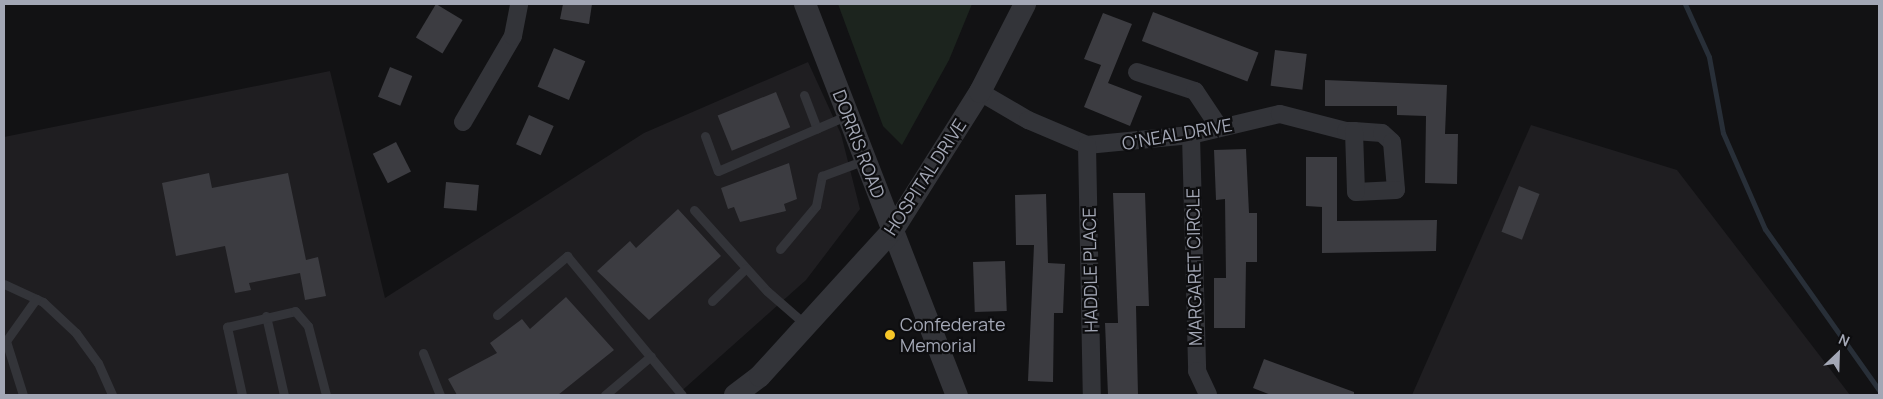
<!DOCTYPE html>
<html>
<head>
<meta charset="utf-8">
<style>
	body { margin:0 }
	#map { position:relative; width:1883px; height:399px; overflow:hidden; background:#121214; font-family:Manrope,sans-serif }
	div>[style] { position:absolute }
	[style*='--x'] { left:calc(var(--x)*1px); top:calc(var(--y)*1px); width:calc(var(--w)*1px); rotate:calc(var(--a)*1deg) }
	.built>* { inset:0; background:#1f1e21 }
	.green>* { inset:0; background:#1c241e }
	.stream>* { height:5px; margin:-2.5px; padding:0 2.5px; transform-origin:2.5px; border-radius:2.5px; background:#282f38 }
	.building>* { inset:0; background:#3c3c41; transform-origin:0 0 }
	.service>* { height:9px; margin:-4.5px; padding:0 4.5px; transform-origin:4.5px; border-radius:4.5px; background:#333439 }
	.minor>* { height:18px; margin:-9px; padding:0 9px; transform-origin:9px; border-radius:9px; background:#333439 }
	.tertiary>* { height:22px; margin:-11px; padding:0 11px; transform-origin:11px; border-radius:11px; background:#333439 }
	.dots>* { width:14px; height:14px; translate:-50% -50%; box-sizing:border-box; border:2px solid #0d0d0f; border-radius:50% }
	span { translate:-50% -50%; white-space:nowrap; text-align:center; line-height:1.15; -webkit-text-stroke:4.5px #0d0d0f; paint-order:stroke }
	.street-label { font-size:18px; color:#a3a7b5 }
	.poi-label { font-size:18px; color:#a3a7b5 }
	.left { translate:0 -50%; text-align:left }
	.frame { position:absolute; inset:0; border:5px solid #a3a7b5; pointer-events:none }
	.north { position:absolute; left:1813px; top:329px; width:50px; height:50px; -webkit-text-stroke:4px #0d0d0f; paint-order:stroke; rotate:24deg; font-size:14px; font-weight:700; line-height:20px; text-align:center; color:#a3a7b5 }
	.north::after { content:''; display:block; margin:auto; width:18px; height:22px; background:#a3a7b5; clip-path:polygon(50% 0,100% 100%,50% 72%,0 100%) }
</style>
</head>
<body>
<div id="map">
	<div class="built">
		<i style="clip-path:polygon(808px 62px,841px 134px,860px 209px,806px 280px,677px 395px,4px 395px,4px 137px,330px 71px,385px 298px,644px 133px)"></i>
		<i style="clip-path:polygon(1531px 125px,1677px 170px,1850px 395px,1412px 395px)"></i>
	</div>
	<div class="green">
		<i style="clip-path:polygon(838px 4px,972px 4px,949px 60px,902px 145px,883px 126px)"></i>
	</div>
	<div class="stream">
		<i style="--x:1685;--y:4;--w:58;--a:65.6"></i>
		<i style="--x:1709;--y:57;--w:77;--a:79.6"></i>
		<i style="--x:1723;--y:133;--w:105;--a:66.4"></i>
		<i style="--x:1765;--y:229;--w:197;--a:54.7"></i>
	</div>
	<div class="building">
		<i style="left:436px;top:4px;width:31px;height:39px;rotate:31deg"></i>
		<i style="clip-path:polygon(563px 4px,592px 4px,589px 24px,560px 19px)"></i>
		<i style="left:1153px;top:12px;width:113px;height:31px;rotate:21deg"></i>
		<i style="clip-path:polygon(1103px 13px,1132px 24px,1108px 83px,1142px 96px,1130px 126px,1084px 107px,1101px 65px,1084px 59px)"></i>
		<i style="left:554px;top:48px;width:34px;height:42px;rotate:23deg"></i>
		<i style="left:1275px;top:50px;width:32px;height:36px;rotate:7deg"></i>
		<i style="left:390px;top:67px;width:24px;height:32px;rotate:22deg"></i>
		<i style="clip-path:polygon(1325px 80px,1447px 85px,1445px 134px,1458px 134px,1457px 184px,1425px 183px,1426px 116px,1397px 115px,1397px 106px,1325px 106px)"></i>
		<i style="left:776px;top:92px;width:38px;height:63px;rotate:68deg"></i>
		<i style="left:529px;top:115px;width:27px;height:32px;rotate:24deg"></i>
		<i style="left:396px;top:142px;width:33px;height:26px;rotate:63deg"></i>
		<i style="clip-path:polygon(1246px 149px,1249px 213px,1257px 213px,1257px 262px,1246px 262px,1245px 328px,1214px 328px,1214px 278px,1226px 278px,1225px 199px,1216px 200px,1214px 150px)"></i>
		<i style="clip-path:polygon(1306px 157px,1337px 157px,1337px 221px,1437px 220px,1436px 251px,1322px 253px,1322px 207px,1306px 206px)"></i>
		<i style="clip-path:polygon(789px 163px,797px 199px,784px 204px,786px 211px,740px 222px,734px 207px,728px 209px,721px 188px)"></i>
		<i style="clip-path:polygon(209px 173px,212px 188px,288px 173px,306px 260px,318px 257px,326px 296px,305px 300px,300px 273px,249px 283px,251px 290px,235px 293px,225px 246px,176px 256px,162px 183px)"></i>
		<i style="left:446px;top:182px;width:33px;height:26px;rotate:5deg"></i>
		<i style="left:1519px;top:186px;width:22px;height:49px;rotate:21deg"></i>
		<i style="clip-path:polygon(1113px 193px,1145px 193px,1149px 306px,1136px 306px,1138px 395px,1108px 395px,1105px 323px,1118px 323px)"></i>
		<i style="clip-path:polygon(1046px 194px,1048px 263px,1065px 264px,1063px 313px,1054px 313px,1053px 382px,1028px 381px,1034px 245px,1016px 245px,1015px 195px)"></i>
		<i style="clip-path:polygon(678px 209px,721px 256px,649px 320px,597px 271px,630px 241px,636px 248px)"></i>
		<i style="left:1005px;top:261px;width:50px;height:32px;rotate:88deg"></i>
		<i style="clip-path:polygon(566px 297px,614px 350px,558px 395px,457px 395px,448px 379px,497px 353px,490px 343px,522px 319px,530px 329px)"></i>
		<i style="clip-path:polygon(1264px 359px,1354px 392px,1354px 395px,1271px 395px,1253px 388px)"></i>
	</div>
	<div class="service">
		<i style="--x:804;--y:95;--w:36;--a:69"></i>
		<i style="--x:705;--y:136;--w:37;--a:70"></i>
		<i style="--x:718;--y:171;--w:142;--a:-23.3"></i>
		<i style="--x:694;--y:210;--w:109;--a:48"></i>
		<i style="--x:767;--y:291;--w:52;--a:41.1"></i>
		<i style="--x:780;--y:249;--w:56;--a:-50.1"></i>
		<i style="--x:816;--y:206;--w:31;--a:-79"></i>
		<i style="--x:822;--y:176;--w:46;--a:-20.4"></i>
		<i style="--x:4;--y:284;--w:43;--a:24.8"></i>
		<i style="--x:43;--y:302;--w:45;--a:43.2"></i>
		<i style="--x:76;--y:333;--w:37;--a:54"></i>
		<i style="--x:98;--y:363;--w:35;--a:66"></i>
		<i style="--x:712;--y:301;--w:47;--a:-44.1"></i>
		<i style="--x:497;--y:315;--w:92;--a:-40.1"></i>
		<i style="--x:567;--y:256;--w:180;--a:50.4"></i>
		<i style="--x:266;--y:316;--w:81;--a:77.2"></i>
		<i style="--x:423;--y:353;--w:45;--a:68"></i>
		<i style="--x:23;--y:395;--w:57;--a:-107.5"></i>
		<i style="--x:6;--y:341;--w:52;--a:-54.5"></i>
		<i style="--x:242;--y:395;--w:70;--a:-102.4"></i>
		<i style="--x:227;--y:327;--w:70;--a:-13.2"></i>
		<i style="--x:295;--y:311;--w:20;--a:49"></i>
		<i style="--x:308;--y:326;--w:71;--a:75.4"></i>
		<i style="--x:605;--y:395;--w:60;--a:-40.3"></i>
	</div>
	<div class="minor">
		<i style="--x:1137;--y:72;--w:61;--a:18.1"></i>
		<i style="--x:1195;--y:91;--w:43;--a:56.3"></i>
		<i style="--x:980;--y:92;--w:56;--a:30.3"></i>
		<i style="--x:1028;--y:120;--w:64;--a:23"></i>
		<i style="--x:1087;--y:145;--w:104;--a:-5.5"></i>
		<i style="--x:1191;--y:135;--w:91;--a:-13.3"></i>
		<i style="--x:1280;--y:114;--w:68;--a:14.4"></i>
		<i style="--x:1346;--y:131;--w:8;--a:0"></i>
		<i style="--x:1354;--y:131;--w:28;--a:4"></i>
		<i style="--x:1382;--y:133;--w:13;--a:42"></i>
		<i style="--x:1392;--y:142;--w:48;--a:85.2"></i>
		<i style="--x:1396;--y:190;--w:40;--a:177.1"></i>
		<i style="--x:1356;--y:192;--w:61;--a:-91.9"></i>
		<i style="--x:463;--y:122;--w:99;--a:-59.8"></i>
		<i style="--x:513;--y:36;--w:33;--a:-79"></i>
		<i style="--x:1191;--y:135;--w:236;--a:88.5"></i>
		<i style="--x:1197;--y:371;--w:26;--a:65"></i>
		<i style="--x:1087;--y:145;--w:250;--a:88.9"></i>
	</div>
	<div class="tertiary">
		<i style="--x:805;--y:4;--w:420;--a:68.8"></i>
		<i style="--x:735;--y:395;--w:31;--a:-37"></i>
		<i style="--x:760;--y:376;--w:197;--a:-47.7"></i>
		<i style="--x:893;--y:230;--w:163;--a:-57.8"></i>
		<i style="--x:980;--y:92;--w:99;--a:-62.9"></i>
	</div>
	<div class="dots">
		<i style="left:890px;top:335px;background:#f6c628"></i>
	</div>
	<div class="street-label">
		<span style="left:1177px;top:134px;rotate:-10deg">O'NEAL DRIVE</span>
		<span style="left:859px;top:144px;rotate:69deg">DORRIS ROAD</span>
		<span style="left:925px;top:177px;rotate:-57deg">HOSPITAL DRIVE</span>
		<span style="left:1194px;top:267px;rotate:-91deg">MARGARET CIRCLE</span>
		<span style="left:1090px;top:270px;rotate:-91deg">HADDLE PLACE</span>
	</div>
	<div class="poi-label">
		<span class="left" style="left:900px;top:335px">Confederate<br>Memorial</span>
	</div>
	<div class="frame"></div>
	<div class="north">N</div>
</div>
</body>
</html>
